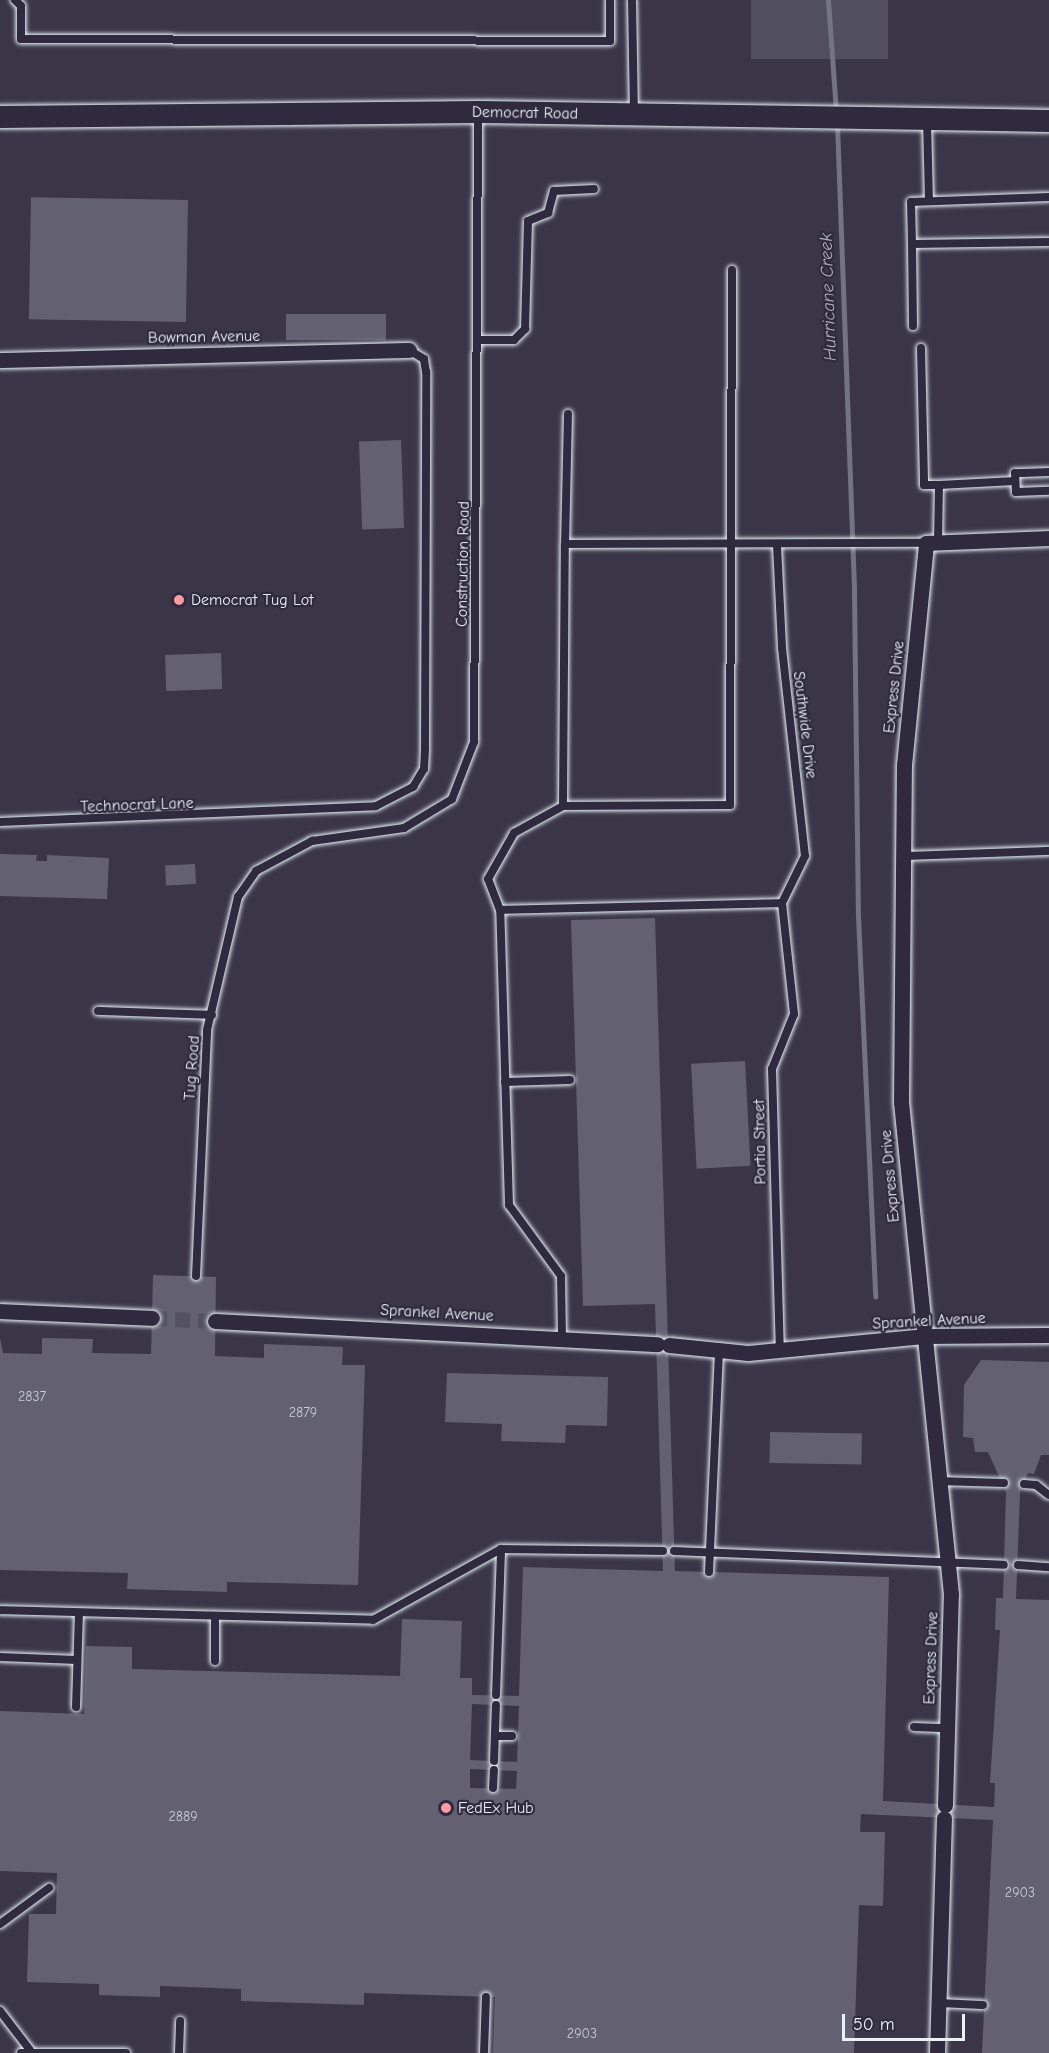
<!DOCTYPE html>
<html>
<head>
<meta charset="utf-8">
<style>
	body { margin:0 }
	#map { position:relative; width:1049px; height:2053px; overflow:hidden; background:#3a3648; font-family:"Comic Neue",sans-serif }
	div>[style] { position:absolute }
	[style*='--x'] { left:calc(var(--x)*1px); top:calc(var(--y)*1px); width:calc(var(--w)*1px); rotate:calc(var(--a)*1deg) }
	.green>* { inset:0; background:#504e5f; transform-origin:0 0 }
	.stream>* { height:5px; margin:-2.5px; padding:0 2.5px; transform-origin:2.5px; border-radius:2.5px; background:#737482 }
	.building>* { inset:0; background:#636171; transform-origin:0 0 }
	.minor-tunnel>* { height:15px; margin-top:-7.5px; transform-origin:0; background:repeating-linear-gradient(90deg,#545262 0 15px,transparent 0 23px) }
	.roads { filter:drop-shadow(0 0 2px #e8f1f8) drop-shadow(0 0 2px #e8f1f8) }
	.service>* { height:8px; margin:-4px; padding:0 4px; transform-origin:4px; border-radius:4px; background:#2f2a3d }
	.minor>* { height:15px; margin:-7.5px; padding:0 7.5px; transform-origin:7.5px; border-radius:7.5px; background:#2f2a3d }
	.secondary>* { height:22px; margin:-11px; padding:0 11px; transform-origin:11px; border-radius:11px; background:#2f2a3d }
	.dots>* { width:16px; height:16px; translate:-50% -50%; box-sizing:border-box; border:3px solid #2f2a3d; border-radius:50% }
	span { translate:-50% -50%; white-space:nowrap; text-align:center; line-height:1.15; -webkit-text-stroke:4.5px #2f2a3d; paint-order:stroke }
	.number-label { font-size:14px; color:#c7cdd6 }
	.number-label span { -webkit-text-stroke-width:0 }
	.street-label { font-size:16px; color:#e8f1f8 }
	.poi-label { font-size:16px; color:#e8f1f8 }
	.left { translate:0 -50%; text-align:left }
	.water-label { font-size:18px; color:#aeb2bd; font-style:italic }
	.scale { position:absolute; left:842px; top:2014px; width:123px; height:27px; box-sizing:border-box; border:3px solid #e8f1f8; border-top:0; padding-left:8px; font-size:18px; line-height:21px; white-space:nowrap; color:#e8f1f8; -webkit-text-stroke:4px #2f2a3d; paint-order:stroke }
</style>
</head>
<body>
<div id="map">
	<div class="green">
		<i style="left:751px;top:0;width:137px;height:59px"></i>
	</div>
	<div class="stream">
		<i style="--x:828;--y:0;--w:112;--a:85.9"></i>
		<i style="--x:837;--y:124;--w:469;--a:87.9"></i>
		<i style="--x:854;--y:593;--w:323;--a:89.3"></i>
		<i style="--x:858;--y:916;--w:381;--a:87.4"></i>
	</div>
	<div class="building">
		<i style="left:188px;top:200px;width:122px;height:157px;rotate:91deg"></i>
		<i style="left:386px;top:314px;width:26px;height:100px;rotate:90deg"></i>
		<i style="left:401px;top:440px;width:88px;height:42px;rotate:88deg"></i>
		<i style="left:221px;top:653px;width:36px;height:56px;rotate:88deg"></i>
		<i style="clip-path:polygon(0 854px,37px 855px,36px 861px,47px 861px,47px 855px,109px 858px,107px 899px,0 896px)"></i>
		<i style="left:195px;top:864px;width:20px;height:30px;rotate:87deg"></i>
		<i style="clip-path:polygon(evenodd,655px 918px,675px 1571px,889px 1577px,883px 1801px,994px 1807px,995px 1783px,990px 1783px,1000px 1630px,995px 1630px,996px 1598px,1003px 1598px,1006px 1492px,988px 1452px,975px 1452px,973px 1438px,963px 1437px,964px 1385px,981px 1360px,1049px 1362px,1049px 1455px,1041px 1455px,1034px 1474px,1028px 1473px,1020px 1493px,1016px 1599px,1049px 1600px,1049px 2053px,982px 2053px,993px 1820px,861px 1814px,860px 1832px,885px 1832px,883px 1906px,859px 1905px,854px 2053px,493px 2053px,495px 1997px,364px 1993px,364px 2005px,241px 2001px,241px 1989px,160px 1986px,160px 1997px,99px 1995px,99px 1984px,27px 1982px,29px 1914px,56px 1914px,57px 1873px,0 1871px,0 1711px,84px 1714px,86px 1646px,132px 1647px,132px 1669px,400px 1676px,402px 1619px,462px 1621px,460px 1678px,472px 1678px,472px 1695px,519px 1696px,523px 1567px,663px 1571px,655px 1304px,583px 1306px,571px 920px,655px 918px,472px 1704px,519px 1706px,517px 1762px,470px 1760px,472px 1704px,655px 918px,470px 1769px,517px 1771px,516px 1789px,470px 1788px,470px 1769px)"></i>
		<i style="left:745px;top:1061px;width:105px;height:54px;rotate:87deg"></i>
		<i style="clip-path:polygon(153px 1275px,216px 1277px,215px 1356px,264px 1358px,264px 1344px,343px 1347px,342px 1365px,365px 1365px,358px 1585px,227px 1582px,227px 1592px,127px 1589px,128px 1573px,0 1570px,0 1338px,3px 1353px,42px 1354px,42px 1338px,93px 1339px,92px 1353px,151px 1354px)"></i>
		<i style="clip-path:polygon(447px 1373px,608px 1377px,607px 1426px,566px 1425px,565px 1443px,501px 1441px,502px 1424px,445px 1422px)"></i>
		<i style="left:770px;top:1432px;width:92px;height:31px;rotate:1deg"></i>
	</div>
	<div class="minor-tunnel">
		<i style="--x:152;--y:1318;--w:63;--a:2.7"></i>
	</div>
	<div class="roads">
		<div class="service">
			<i style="--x:15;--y:0;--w:8;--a:45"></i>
			<i style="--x:21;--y:6;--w:33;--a:90"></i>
			<i style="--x:21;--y:39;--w:589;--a:0.19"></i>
			<i style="--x:610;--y:41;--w:41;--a:-90"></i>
			<i style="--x:632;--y:0;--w:113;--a:89"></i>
			<i style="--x:927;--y:120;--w:81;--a:88.6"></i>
			<i style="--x:1049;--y:197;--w:138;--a:177.9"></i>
			<i style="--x:911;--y:202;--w:42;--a:88.6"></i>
			<i style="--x:912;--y:244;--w:137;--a:-0.8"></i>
			<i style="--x:912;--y:244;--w:82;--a:89.3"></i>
			<i style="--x:478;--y:340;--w:36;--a:0"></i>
			<i style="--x:514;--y:340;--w:16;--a:-45"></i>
			<i style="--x:525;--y:329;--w:108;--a:-88.4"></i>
			<i style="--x:528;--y:221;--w:22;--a:-22"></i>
			<i style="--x:548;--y:213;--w:23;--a:-75"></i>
			<i style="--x:554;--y:191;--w:40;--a:-2.9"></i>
			<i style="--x:921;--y:348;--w:137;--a:88.7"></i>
			<i style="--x:924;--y:485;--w:15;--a:0"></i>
			<i style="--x:939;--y:485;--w:57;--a:91"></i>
			<i style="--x:568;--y:414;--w:130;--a:91.3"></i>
			<i style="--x:565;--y:544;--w:361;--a:-0.2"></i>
			<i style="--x:1049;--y:472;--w:34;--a:178"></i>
			<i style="--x:1015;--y:473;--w:19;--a:87"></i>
			<i style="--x:1016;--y:492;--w:33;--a:-2"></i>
			<i style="--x:939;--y:485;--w:76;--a:-3"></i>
			<i style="--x:777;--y:545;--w:103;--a:87.2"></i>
			<i style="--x:782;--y:648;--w:209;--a:83.7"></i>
			<i style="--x:805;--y:856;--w:52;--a:116.1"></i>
			<i style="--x:563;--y:806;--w:262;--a:-89.6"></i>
			<i style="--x:0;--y:822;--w:376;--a:-2.4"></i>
			<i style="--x:376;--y:806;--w:42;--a:-27.2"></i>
			<i style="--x:413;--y:787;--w:21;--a:-59"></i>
			<i style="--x:424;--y:769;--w:22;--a:-87"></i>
			<i style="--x:425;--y:747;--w:375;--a:-89.8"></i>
			<i style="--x:426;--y:372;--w:13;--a:-99"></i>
			<i style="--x:424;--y:359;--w:17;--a:-149"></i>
			<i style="--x:903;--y:856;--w:146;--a:-2"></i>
			<i style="--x:500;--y:910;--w:33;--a:-111"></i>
			<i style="--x:488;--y:879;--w:53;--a:-60.5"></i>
			<i style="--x:514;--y:833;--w:56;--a:-28.9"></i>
			<i style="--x:563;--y:806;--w:167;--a:-0.3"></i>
			<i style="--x:730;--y:805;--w:535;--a:-89.79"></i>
			<i style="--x:98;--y:1011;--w:114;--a:2"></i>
			<i style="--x:505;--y:1082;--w:65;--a:-1.8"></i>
			<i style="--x:196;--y:1276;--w:246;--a:-87.4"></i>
			<i style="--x:207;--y:1030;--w:137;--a:-76.9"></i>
			<i style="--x:238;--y:897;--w:32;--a:-55"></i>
			<i style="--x:256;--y:871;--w:64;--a:-28.2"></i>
			<i style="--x:312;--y:841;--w:93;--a:-8"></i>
			<i style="--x:404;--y:828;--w:56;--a:-31.1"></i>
			<i style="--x:452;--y:799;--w:61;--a:-68.9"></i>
			<i style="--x:474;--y:742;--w:627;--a:-89.63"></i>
			<i style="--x:562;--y:1338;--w:62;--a:-90.9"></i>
			<i style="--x:561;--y:1276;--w:88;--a:-126.2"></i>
			<i style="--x:509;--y:1205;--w:295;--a:-91.7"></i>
			<i style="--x:500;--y:910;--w:282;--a:-1.4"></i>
			<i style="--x:782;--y:903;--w:112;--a:83.8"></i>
			<i style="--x:794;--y:1014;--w:59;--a:111.8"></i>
			<i style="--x:772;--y:1069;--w:282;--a:88.4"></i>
			<i style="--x:938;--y:1481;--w:66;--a:1.7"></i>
			<i style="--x:1024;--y:1484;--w:12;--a:5"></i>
			<i style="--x:1036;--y:1485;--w:16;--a:38"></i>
			<i style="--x:674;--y:1551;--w:330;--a:2.4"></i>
			<i style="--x:1018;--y:1565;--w:31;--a:4"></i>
			<i style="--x:709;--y:1572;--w:223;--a:-87.4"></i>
			<i style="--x:0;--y:1610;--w:373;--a:1.5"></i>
			<i style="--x:373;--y:1620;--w:146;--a:-29"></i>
			<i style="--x:501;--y:1549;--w:162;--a:0.7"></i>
			<i style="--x:215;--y:1616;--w:45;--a:90"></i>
			<i style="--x:0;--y:1657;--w:77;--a:2.2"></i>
			<i style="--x:496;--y:1695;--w:146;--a:-88"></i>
			<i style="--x:76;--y:1707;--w:94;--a:-88.2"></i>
			<i style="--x:914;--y:1727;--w:33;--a:2"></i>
			<i style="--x:495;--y:1736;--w:17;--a:0"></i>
			<i style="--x:494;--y:1761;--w:56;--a:-88"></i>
			<i style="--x:493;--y:1788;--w:18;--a:-87"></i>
			<i style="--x:0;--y:1924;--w:61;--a:-36.3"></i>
			<i style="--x:938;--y:2003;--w:45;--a:2.5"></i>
			<i style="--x:0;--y:2011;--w:49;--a:52.4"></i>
			<i style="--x:21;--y:2053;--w:105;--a:0"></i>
			<i style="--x:179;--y:2053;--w:32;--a:-88"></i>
			<i style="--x:484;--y:2053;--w:56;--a:-88"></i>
		</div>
		<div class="minor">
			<i style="--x:0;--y:360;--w:409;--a:-1.4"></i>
			<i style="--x:0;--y:1311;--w:152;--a:2.6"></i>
			<i style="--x:215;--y:1321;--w:443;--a:3"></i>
			<i style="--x:669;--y:1345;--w:79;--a:5.8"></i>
			<i style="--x:748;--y:1353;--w:176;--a:-5.5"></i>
			<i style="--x:923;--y:1336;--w:126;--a:-0.5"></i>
			<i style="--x:945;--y:1805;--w:211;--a:-88.4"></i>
			<i style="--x:951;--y:1594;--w:495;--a:-95.8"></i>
			<i style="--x:901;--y:1102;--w:337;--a:-89.5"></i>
			<i style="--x:904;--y:765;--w:223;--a:-84.3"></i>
			<i style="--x:926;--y:543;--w:123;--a:-2.3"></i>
			<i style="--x:937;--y:2053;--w:235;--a:-88.3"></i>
		</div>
		<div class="secondary">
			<i style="--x:0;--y:117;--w:478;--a:-0.6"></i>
			<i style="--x:478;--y:112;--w:571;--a:0.9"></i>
		</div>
	</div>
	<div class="dots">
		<i style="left:179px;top:600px;background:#ff9aa2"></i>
		<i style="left:446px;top:1808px;background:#ff9aa2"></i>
	</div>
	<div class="number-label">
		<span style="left:32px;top:1397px">2837</span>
		<span style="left:303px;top:1413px">2879</span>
		<span style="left:183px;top:1817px">2889</span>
		<span style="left:1020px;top:1893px">2903</span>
		<span style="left:582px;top:2034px">2903</span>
	</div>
	<div class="street-label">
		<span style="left:525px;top:113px;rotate:1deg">Democrat Road</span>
		<span style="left:204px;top:337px;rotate:-1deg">Bowman Avenue</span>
		<span style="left:463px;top:564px;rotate:-89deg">Construction Road</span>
		<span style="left:894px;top:687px;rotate:-84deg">Express Drive</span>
		<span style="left:805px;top:725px;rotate:83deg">Southwide Drive</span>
		<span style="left:137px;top:805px;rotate:-2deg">Technocrat Lane</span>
		<span style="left:192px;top:1068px;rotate:-86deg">Tug Road</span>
		<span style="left:760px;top:1142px;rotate:-91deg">Portia Street</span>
		<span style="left:890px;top:1176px;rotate:-95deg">Express Drive</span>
		<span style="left:437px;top:1313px;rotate:3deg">Sprankel Avenue</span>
		<span style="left:929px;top:1321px;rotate:-3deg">Sprankel Avenue</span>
		<span style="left:931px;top:1658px;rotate:-88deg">Express Drive</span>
	</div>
	<div class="poi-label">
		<span class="left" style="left:191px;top:600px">Democrat Tug Lot</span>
		<span class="left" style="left:458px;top:1808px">FedEx Hub</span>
	</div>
	<div class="water-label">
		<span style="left:829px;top:297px;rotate:-92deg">Hurricane Creek</span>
	</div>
	<div class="scale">50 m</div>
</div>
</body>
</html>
